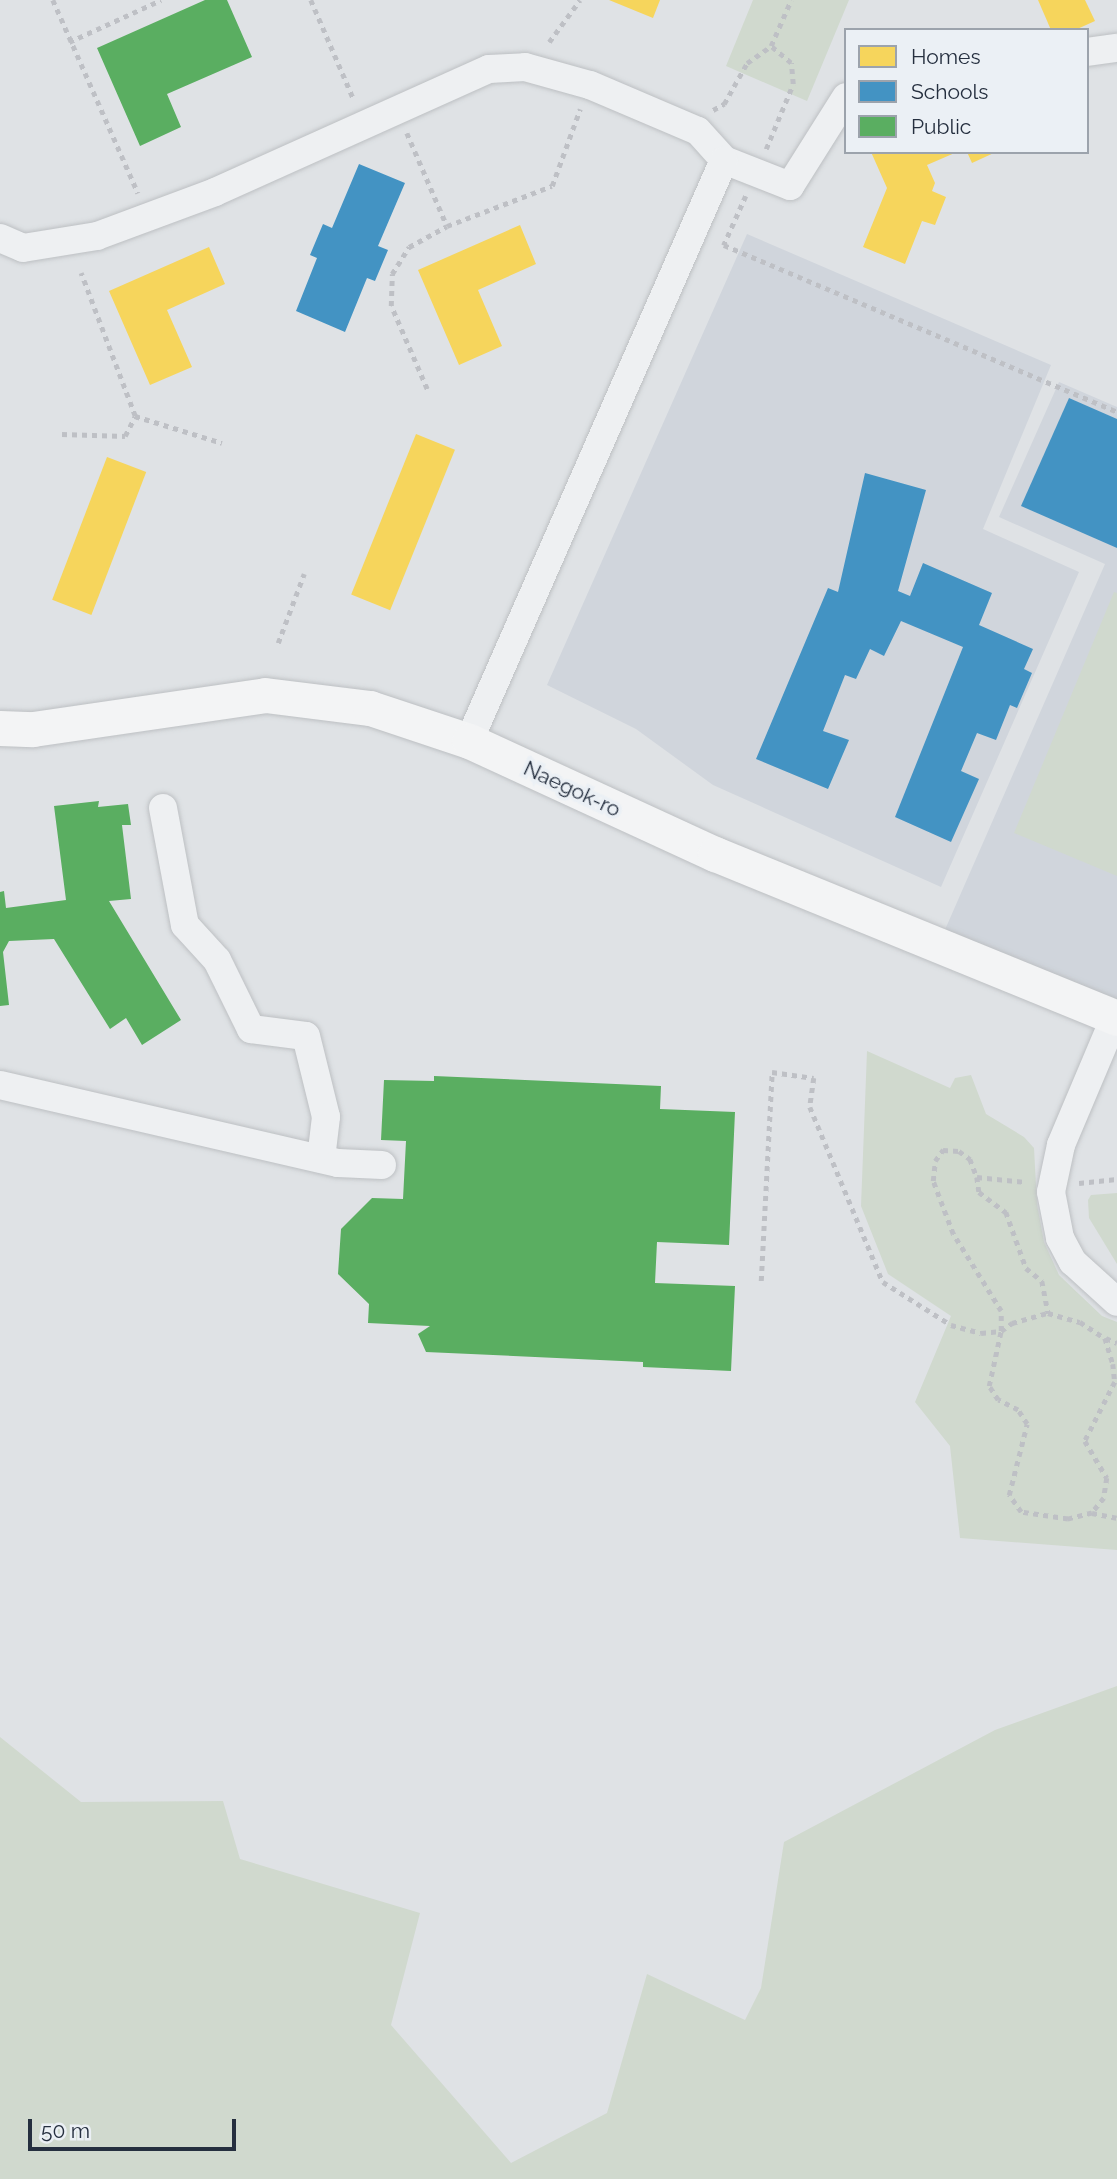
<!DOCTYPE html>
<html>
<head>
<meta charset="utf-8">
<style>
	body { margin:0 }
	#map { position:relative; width:1117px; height:2179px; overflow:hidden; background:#dfe2e5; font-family:Raleway,sans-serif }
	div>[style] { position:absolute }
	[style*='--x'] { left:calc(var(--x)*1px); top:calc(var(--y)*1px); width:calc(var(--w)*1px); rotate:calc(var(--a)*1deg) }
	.built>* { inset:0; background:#d0d5dc }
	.green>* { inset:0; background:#d0d9ce }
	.homes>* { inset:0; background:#f6d55c; transform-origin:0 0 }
	.schools>* { inset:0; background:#4393c3 }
	.public>* { inset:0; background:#5aae61 }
	.path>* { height:4.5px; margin-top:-2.25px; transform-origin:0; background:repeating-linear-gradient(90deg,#bec0c5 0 5px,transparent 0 10px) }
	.roads { filter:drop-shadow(0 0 2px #bdc0c3) drop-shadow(0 0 2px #bdc0c3) }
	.minor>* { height:28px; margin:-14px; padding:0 14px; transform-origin:14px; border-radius:14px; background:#eef0f2 }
	.major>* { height:35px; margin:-17.5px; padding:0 17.5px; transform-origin:17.5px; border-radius:17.5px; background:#f3f4f5 }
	span { translate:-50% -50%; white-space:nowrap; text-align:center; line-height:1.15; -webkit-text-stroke:7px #ebf0f5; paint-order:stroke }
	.street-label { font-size:21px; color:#252f3f }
	.legend { position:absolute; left:844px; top:28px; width:245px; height:126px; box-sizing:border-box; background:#ebf0f5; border:2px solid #9ca3ac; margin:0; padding:9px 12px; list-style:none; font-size:21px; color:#252f3f }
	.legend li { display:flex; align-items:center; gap:14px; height:35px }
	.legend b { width:35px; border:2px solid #9ca3ac }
	.scale { position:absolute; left:28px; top:2119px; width:208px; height:32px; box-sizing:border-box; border:4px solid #252f3f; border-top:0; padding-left:9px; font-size:21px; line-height:24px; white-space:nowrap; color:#252f3f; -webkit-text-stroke:5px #ebf0f5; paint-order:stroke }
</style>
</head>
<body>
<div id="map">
	<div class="built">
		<i style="clip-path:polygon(747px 234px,1051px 365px,983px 529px,1079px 572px,941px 887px,713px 785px,636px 729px,547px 685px)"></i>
		<i style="clip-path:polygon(1059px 382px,1117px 407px,1117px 1018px,937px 948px,1105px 564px,999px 517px)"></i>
	</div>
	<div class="green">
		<i style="clip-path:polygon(753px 0,849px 0,807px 101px,726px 66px)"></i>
		<i style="clip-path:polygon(1114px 592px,1117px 593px,1117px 876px,1014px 833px)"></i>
		<i style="clip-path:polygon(867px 1051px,950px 1088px,955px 1078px,971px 1075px,986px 1114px,1024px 1137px,1034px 1148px,1037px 1204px,1044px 1242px,1059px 1275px,1102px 1316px,1117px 1322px,1117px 1550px,960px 1538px,950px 1446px,915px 1402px,951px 1316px,888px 1274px,861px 1206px)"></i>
		<i style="clip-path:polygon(1117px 1193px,1117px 1264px,1089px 1218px,1088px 1200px,1091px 1195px)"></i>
		<i style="clip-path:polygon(1117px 1686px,1117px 2179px,0 2179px,0 1737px,81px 1802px,223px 1801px,240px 1859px,420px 1913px,391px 2025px,511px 2163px,607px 2113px,647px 1974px,745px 2020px,761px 1988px,784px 1842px,995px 1730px)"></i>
	</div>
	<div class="homes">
		<i style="clip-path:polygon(609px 0,660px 0,653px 18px)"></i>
		<i style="clip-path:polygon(1038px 0,1085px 0,1095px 21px,1075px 30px,1051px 30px)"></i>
		<i style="clip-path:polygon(871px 152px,957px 152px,927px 165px,935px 183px,932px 191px,946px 197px,935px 225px,922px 221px,905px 264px,863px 247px,887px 188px)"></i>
		<i style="clip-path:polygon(967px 152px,996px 152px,972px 163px)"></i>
		<i style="clip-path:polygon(520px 225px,536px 264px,478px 290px,502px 346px,459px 365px,418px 270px)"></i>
		<i style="clip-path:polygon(209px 247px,225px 284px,167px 310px,192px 367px,150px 385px,109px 291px)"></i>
		<i style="left:416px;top:434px;width:42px;height:173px;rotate:22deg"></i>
		<i style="left:107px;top:457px;width:42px;height:153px;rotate:21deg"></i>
	</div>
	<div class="schools">
		<i style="clip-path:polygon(359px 164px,405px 183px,378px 246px,388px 250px,375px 281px,367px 278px,345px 332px,296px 311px,317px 258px,310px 255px,323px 224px,332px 228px)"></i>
		<i style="clip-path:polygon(1069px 398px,1117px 419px,1117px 548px,1021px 506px)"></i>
		<i style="clip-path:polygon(865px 473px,926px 490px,898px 591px,910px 596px,923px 563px,992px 593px,979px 625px,1033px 649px,1024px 669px,1032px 673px,1017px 708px,1010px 705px,996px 740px,977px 733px,961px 771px,979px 779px,951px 842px,895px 817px,963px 647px,901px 621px,884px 656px,870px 649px,856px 679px,845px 675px,823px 731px,849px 740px,828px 789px,756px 759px,828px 588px,838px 592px)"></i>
	</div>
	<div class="public">
		<i style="clip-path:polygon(205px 0,227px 0,252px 57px,167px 94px,181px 127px,140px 146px,97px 48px)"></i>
		<i style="clip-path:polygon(99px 801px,98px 807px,128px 804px,131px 825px,122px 825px,131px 899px,109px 901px,181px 1020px,142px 1045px,126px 1018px,110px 1029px,54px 939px,9px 941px,3px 952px,9px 1005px,0 1006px,0 892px,4px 891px,6px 908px,66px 900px,54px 806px)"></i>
		<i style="clip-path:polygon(434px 1076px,661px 1086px,660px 1109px,735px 1112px,729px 1245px,657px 1242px,655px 1283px,735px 1286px,731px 1371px,643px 1367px,643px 1362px,426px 1352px,418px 1334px,430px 1326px,368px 1323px,369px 1304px,338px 1274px,341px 1229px,372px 1198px,403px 1199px,406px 1141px,381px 1140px,384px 1080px,434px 1081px)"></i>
	</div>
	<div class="path">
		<i style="--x:53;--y:0;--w:211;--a:66.2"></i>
		<i style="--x:311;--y:0;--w:109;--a:66.7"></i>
		<i style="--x:69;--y:42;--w:101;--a:-24.5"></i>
		<i style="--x:549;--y:42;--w:52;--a:-53.6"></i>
		<i style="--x:713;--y:110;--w:13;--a:-29"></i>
		<i style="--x:724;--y:104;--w:47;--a:-60.7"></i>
		<i style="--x:747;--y:63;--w:29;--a:-35"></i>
		<i style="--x:771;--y:46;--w:50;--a:-66.5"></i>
		<i style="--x:407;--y:133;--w:101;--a:66.7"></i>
		<i style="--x:766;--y:149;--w:70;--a:-67.4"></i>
		<i style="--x:793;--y:84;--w:21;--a:-95"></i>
		<i style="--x:791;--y:63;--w:26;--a:-140"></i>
		<i style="--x:746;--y:196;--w:54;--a:114.2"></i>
		<i style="--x:724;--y:245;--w:427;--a:23"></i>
		<i style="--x:427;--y:389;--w:90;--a:-113.4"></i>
		<i style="--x:391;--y:306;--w:32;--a:-88"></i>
		<i style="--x:392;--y:274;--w:32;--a:-58"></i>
		<i style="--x:409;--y:247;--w:43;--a:-28.9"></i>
		<i style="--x:447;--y:226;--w:112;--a:-20.9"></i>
		<i style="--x:552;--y:186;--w:82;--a:-70"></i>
		<i style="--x:135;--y:416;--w:91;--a:17.2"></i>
		<i style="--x:62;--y:434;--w:63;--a:1.8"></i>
		<i style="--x:125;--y:436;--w:22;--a:-63"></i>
		<i style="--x:135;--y:416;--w:153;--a:-110.7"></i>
		<i style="--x:278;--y:643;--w:74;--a:-69.4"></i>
		<i style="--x:977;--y:1177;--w:15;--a:82"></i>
		<i style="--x:979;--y:1192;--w:34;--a:37"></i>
		<i style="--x:1006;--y:1212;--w:59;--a:70.3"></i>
		<i style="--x:1026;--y:1268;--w:21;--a:39"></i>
		<i style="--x:1042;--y:1281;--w:33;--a:79"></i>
		<i style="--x:1079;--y:1183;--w:38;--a:-6"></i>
		<i style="--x:761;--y:1281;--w:209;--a:-87"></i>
		<i style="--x:772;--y:1072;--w:42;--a:8.1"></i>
		<i style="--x:814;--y:1078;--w:29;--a:98"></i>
		<i style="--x:810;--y:1107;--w:190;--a:67.4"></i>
		<i style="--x:883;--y:1282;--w:80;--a:32.3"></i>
		<i style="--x:951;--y:1325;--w:31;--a:15"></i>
		<i style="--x:981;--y:1333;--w:20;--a:-6"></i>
		<i style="--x:1001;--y:1331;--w:20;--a:-90"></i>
		<i style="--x:1001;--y:1311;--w:91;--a:-121.9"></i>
		<i style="--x:953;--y:1234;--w:57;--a:-110.7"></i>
		<i style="--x:933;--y:1181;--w:20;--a:-84"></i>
		<i style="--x:935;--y:1161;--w:14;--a:-54"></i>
		<i style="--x:943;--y:1150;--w:16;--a:4"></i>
		<i style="--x:959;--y:1151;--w:14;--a:36"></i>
		<i style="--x:970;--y:1159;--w:19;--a:69"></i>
		<i style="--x:977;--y:1177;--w:49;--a:5.8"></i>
		<i style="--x:1048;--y:1313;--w:33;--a:16"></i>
		<i style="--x:1080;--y:1322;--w:30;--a:33"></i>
		<i style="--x:1105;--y:1338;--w:27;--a:73"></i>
		<i style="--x:1113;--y:1364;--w:18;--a:84"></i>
		<i style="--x:1115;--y:1382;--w:66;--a:117"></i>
		<i style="--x:1085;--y:1441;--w:43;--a:59.3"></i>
		<i style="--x:1107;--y:1478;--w:20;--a:99"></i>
		<i style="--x:1104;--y:1498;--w:19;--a:129"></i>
		<i style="--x:1092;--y:1513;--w:25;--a:166"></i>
		<i style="--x:1068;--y:1519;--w:48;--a:-171.5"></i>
		<i style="--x:1021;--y:1512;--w:21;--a:-125"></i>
		<i style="--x:1009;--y:1495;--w:73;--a:-75.8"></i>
		<i style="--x:1027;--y:1424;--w:17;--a:-123"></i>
		<i style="--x:1018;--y:1410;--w:22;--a:-153"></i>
		<i style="--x:998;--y:1400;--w:17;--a:-123"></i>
		<i style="--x:989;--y:1386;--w:56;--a:-77.7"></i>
		<i style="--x:1001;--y:1331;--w:14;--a:-36"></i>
		<i style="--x:1012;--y:1323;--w:37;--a:-16"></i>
		<i style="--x:1106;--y:1338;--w:12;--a:24"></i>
		<i style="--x:1092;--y:1513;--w:25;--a:11"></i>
	</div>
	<div class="roads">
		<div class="minor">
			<i style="--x:1087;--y:52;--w:30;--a:-8"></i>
			<i style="--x:0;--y:238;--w:25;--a:23"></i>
			<i style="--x:23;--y:248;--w:75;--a:-9.2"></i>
			<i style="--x:97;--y:236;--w:126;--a:-20.4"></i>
			<i style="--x:215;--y:192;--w:300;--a:-24.2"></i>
			<i style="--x:489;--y:69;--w:36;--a:-3"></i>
			<i style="--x:525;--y:67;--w:67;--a:15.5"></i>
			<i style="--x:590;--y:85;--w:117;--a:23.1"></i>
			<i style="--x:698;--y:131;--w:39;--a:48"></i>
			<i style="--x:724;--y:160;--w:71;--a:21.5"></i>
			<i style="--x:790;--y:186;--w:105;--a:-57.8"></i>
			<i style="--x:469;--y:741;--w:634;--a:-66.3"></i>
			<i style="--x:163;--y:808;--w:119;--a:79.4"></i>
			<i style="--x:185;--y:925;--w:47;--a:47.6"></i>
			<i style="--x:217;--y:960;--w:77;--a:63.8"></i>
			<i style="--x:251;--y:1029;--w:55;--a:7.3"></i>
			<i style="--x:306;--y:1036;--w:83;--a:76.1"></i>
			<i style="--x:326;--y:1117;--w:42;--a:96.8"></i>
			<i style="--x:1115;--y:1017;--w:139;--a:112.9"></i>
			<i style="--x:1061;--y:1145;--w:48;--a:102"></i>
			<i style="--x:1051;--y:1192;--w:47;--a:78.9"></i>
			<i style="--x:1060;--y:1238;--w:27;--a:62"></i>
			<i style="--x:1073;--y:1262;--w:59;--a:42.3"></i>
			<i style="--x:0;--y:1085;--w:347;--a:13"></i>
			<i style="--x:338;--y:1163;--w:44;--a:2.6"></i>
		</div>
		<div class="major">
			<i style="--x:0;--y:728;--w:33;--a:2"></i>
			<i style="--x:33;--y:729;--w:234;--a:-8.3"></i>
			<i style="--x:265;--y:695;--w:106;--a:7.1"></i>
			<i style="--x:370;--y:708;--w:104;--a:18.4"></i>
			<i style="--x:469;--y:741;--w:271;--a:24.7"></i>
			<i style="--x:715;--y:854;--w:434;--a:22.2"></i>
		</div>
	</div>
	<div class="street-label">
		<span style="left:572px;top:789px;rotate:25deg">Naegok-ro</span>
	</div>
	<ul class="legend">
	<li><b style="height:19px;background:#f6d55c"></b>Homes</li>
	<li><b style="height:19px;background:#4393c3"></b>Schools</li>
	<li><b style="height:19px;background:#5aae61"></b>Public</li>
	</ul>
	<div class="scale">50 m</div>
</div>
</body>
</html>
